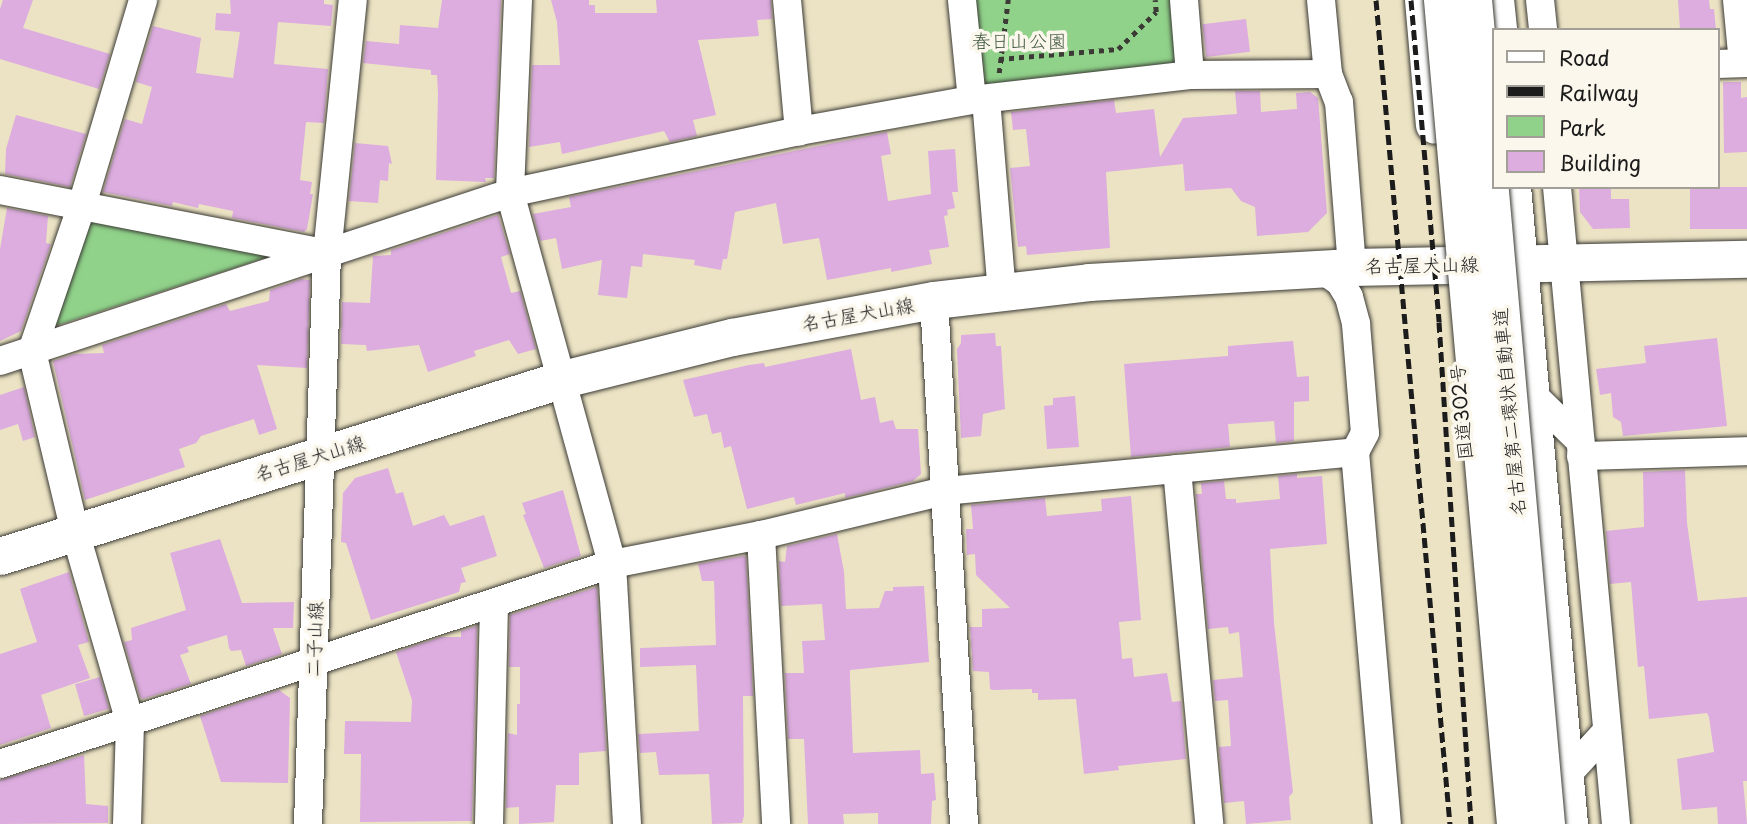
<!DOCTYPE html>
<html>
<head>
<meta charset="utf-8">
<style>
	body { margin:0 }
	#map { position:relative; width:1747px; height:824px; overflow:hidden; background:#ece3c4; font-family:"Playpen Sans","Klee One",sans-serif }
	div>[style] { position:absolute }
	[style*='--x'] { left:calc(var(--x)*1px); top:calc(var(--y)*1px); width:calc(var(--w)*1px); rotate:calc(var(--a)*1deg) }
	.green>* { inset:0; background:#90d28a }
	.building>* { inset:0; background:#dcadde; transform-origin:0 0 }
	.path>* { height:4.5px; margin-top:-2.25px; transform-origin:0; background:repeating-linear-gradient(90deg,#3b3a35 0 5px,transparent 0 10px) }
	.roads { filter:drop-shadow(0 0 2px #3b3a35) drop-shadow(0 0 2px #3b3a35) }
	.minor>* { height:28px; margin:-14px; padding:0 14px; transform-origin:14px; border-radius:14px; background:#fff }
	.major>* { height:37px; margin:-18.5px; padding:0 18.5px; transform-origin:18.5px; border-radius:18.5px; background:#fff }
	.highway>* { height:38px; margin:-19px; padding:0 19px; transform-origin:19px; border-radius:19px; background:#fff }
	.rail>* { height:5px; margin-top:-2.5px; transform-origin:0; background:repeating-linear-gradient(90deg,#1c1c1c 0 10px,transparent 0 15px) }
	.bridges { filter:drop-shadow(0 0 2px #3b3a35) drop-shadow(0 0 2px #3b3a35) }
	.highway-bridge>* { height:38px; margin:-19px; padding:0 19px; transform-origin:19px; border-radius:19px; background:#fff }
	span { translate:-50% -50%; white-space:nowrap; text-align:center; line-height:1.15; -webkit-text-stroke:7px #fbf7ec; paint-order:stroke }
	.park-label { font-size:19px; color:#455c42 }
	.street-label { font-size:19px; color:#1c1c1c }
	.legend { position:absolute; left:1492px; top:28px; width:228px; height:161px; box-sizing:border-box; background:#fbf7ec; border:2px solid #a29f99; margin:0; padding:9px 12px; list-style:none; font-size:21px; color:#1c1c1c }
	.legend li { display:flex; align-items:center; gap:14px; height:35px }
	.legend b { width:35px; border:2px solid #a29f99 }
</style>
</head>
<body>
<div id="map">
	<div class="green">
		<i style="clip-path:polygon(972px 0,1173px 0,1178px 58px,1174px 64px,987px 86px,980px 82px)"></i>
		<i style="clip-path:polygon(94px 217px,263px 249px,265px 258px,58px 325px,51px 318px,86px 221px)"></i>
	</div>
	<div class="building">
		<i style="clip-path:polygon(3px 0,33px 0,23px 28px,110px 54px,99px 89px,0 59px,0 9px)"></i>
		<i style="clip-path:polygon(230px 0,324px 0,324px 4px,333px 5px,331px 26px,278px 22px,274px 64px,328px 69px,324px 123px,306px 122px,300px 180px,312px 182px,310px 194px,313px 194px,307px 229px,304px 232px,232px 218px,233px 211px,199px 204px,198px 208px,173px 202px,172px 206px,103px 192px,125px 119px,142px 124px,152px 87px,136px 82px,153px 26px,201px 38px,196px 73px,233px 78px,240px 32px,215px 30px,216px 13px,231px 14px)"></i>
		<i style="clip-path:polygon(442px 0,501px 0,494px 178px,485px 178px,486px 182px,436px 180px,438px 93px,437px 75px,431px 75px,431px 70px,363px 63px,366px 41px,399px 44px,400px 25px,438px 28px)"></i>
		<i style="clip-path:polygon(551px 0,589px 0,589px 5px,595px 5px,595px 13px,657px 13px,656px 0,771px 0,772px 19px,757px 20px,759px 36px,698px 40px,716px 115px,693px 120px,697px 136px,670px 142px,664px 131px,562px 154px,560px 142px,529px 147px,532px 65px,560px 65px,557px 22px)"></i>
		<i style="clip-path:polygon(1678px 0,1709px 0,1710px 9px,1714px 9px,1716px 30px,1680px 30px)"></i>
		<i style="left:1246px;top:19px;width:33px;height:44px;rotate:83deg"></i>
		<i style="clip-path:polygon(1723px 82px,1741px 82px,1741px 98px,1747px 97px,1747px 152px,1724px 153px)"></i>
		<i style="clip-path:polygon(1235px 91px,1260px 91px,1261px 112px,1297px 109px,1296px 93px,1310px 92px,1318px 98px,1327px 213px,1308px 232px,1257px 236px,1255px 207px,1241px 201px,1231px 188px,1185px 191px,1183px 164px,1106px 172px,1110px 248px,1027px 255px,1026px 246px,1018px 247px,1010px 168px,1030px 166px,1026px 129px,1013px 130px,1011px 112px,1114px 100px,1116px 113px,1154px 109px,1160px 157px,1183px 118px,1237px 114px)"></i>
		<i style="clip-path:polygon(16px 115px,86px 134px,70px 187px,5px 174px,6px 149px)"></i>
		<i style="clip-path:polygon(887px 132px,891px 154px,881px 156px,888px 201px,931px 194px,928px 151px,955px 149px,958px 192px,952px 192px,955px 208px,947px 210px,948px 215px,944px 216px,949px 247px,929px 250px,932px 264px,891px 272px,891px 268px,827px 280px,819px 238px,783px 244px,776px 203px,735px 212px,727px 259px,723px 259px,721px 270px,694px 265px,695px 260px,643px 254px,642px 267px,631px 266px,627px 298px,598px 295px,602px 260px,562px 269px,556px 238px,540px 241px,533px 214px,571px 207px,569px 197px)"></i>
		<i style="clip-path:polygon(355px 143px,388px 146px,392px 164px,389px 163px,388px 181px,380px 180px,378px 203px,349px 201px)"></i>
		<i style="clip-path:polygon(1579px 187px,1611px 187px,1611px 199px,1629px 199px,1630px 228px,1593px 229px,1580px 212px)"></i>
		<i style="left:1690px;top:187px;width:57px;height:42px"></i>
		<i style="clip-path:polygon(7px 208px,48px 216px,46px 243px,51px 244px,21px 331px,0 341px,0 249px)"></i>
		<i style="clip-path:polygon(498px 215px,510px 254px,501px 257px,511px 293px,520px 291px,536px 349px,518px 354px,509px 340px,474px 351px,476px 356px,428px 372px,419px 345px,367px 351px,366px 345px,341px 344px,342px 302px,370px 303px,373px 256px,391px 255px,391px 250px)"></i>
		<i style="clip-path:polygon(301px 279px,310px 280px,307px 368px,257px 365px,277px 429px,259px 435px,254px 419px,201px 436px,196px 443px,179px 449px,185px 467px,85px 500px,53px 361px,75px 354px,104px 353px,102px 345px,226px 304px,230px 311px,269px 301px,270px 290px)"></i>
		<i style="clip-path:polygon(995px 333px,996px 346px,1001px 346px,1005px 409px,983px 414px,981px 436px,961px 438px,957px 349px,961px 343px,961px 335px)"></i>
		<i style="clip-path:polygon(1717px 338px,1727px 426px,1623px 436px,1621px 422px,1613px 417px,1611px 393px,1600px 395px,1596px 369px,1646px 363px,1644px 346px)"></i>
		<i style="clip-path:polygon(1293px 341px,1297px 377px,1309px 376px,1309px 401px,1294px 402px,1294px 441px,1276px 443px,1274px 421px,1228px 424px,1230px 447px,1131px 457px,1124px 364px,1228px 356px,1228px 346px)"></i>
		<i style="clip-path:polygon(851px 349px,861px 400px,875px 397px,880px 423px,893px 420px,896px 429px,918px 429px,921px 474px,913px 481px,845px 498px,845px 493px,796px 505px,794px 497px,747px 509px,731px 446px,724px 448px,721px 432px,712px 434px,707px 414px,694px 417px,683px 380px,749px 365px,764px 363px,765px 367px)"></i>
		<i style="clip-path:polygon(24px 387px,35px 437px,23px 441px,18px 424px,0 430px,0 395px)"></i>
		<i style="clip-path:polygon(1075px 396px,1079px 447px,1047px 449px,1044px 406px,1053px 405px,1053px 398px)"></i>
		<i style="clip-path:polygon(388px 468px,396px 494px,403px 492px,413px 526px,444px 515px,450px 526px,484px 515px,497px 556px,461px 568px,466px 582px,461px 583px,459px 592px,371px 620px,346px 543px,341px 542px,343px 493px,355px 478px)"></i>
		<i style="clip-path:polygon(1685px 470px,1687px 523px,1698px 601px,1747px 597px,1747px 781px,1743px 781px,1747px 824px,1718px 824px,1717px 807px,1682px 810px,1677px 759px,1714px 752px,1709px 717px,1707px 713px,1649px 719px,1644px 666px,1638px 667px,1631px 582px,1610px 584px,1606px 531px,1644px 527px,1643px 472px)"></i>
		<i style="clip-path:polygon(1297px 474px,1297px 478px,1322px 476px,1327px 544px,1270px 549px,1274px 623px,1293px 792px,1289px 797px,1291px 820px,1246px 824px,1244px 801px,1224px 803px,1219px 747px,1231px 746px,1228px 700px,1215px 701px,1213px 680px,1243px 677px,1239px 632px,1229px 634px,1228px 627px,1208px 629px,1196px 494px,1202px 494px,1201px 483px,1224px 481px,1226px 499px,1236px 499px,1236px 503px,1280px 499px,1278px 476px)"></i>
		<i style="clip-path:polygon(563px 490px,581px 556px,544px 568px,523px 515px,526px 514px,522px 503px)"></i>
		<i style="clip-path:polygon(1131px 496px,1141px 620px,1119px 622px,1122px 659px,1132px 658px,1134px 677px,1167px 673px,1172px 702px,1181px 701px,1186px 759px,1118px 766px,1119px 770px,1084px 774px,1076px 699px,1038px 700px,1038px 693px,1032px 693px,1032px 689px,993px 690px,990px 689px,989px 672px,973px 671px,970px 627px,982px 627px,982px 609px,1010px 608px,976px 575px,975px 554px,967px 555px,966px 529px,973px 529px,971px 505px,1045px 498px,1047px 516px,1102px 511px,1101px 499px)"></i>
		<i style="clip-path:polygon(837px 534px,844px 572px,846px 609px,879px 608px,885px 591px,893px 591px,893px 587px,924px 586px,929px 662px,850px 670px,850px 679px,853px 753px,920px 750px,921px 774px,934px 773px,936px 800px,932px 801px,931px 824px,878px 824px,878px 813px,843px 814px,844px 824px,808px 824px,804px 739px,788px 739px,785px 673px,804px 673px,802px 641px,825px 640px,822px 604px,781px 606px,779px 561px,785px 562px,787px 546px)"></i>
		<i style="clip-path:polygon(220px 539px,242px 603px,294px 602px,293px 628px,273px 628px,282px 654px,246px 666px,241px 650px,231px 651px,229px 648px,227px 635px,187px 647px,189px 652px,180px 655px,191px 684px,143px 699px,140px 697px,124px 642px,132px 640px,131px 628px,186px 610px,170px 553px)"></i>
		<i style="clip-path:polygon(743px 556px,746px 557px,753px 696px,743px 696px,744px 816px,742px 823px,712px 824px,709px 774px,659px 775px,656px 752px,640px 753px,638px 734px,699px 731px,696px 665px,640px 667px,640px 648px,716px 645px,714px 581px,702px 581px,698px 564px)"></i>
		<i style="clip-path:polygon(69px 572px,89px 642px,78px 645px,90px 678px,41px 695px,51px 728px,0 745px,0 654px,37px 642px,20px 589px)"></i>
		<i style="clip-path:polygon(597px 587px,606px 751px,579px 753px,579px 785px,556px 785px,554px 822px,519px 824px,519px 807px,506px 808px,508px 733px,517px 735px,517px 704px,520px 704px,520px 667px,509px 667px,510px 615px)"></i>
		<i style="clip-path:polygon(477px 626px,472px 821px,360px 822px,361px 754px,344px 754px,345px 721px,411px 722px,412px 700px,396px 652px,441px 637px,461px 637px,461px 631px)"></i>
		<i style="left:100px;top:677px;width:33px;height:26px;rotate:74deg"></i>
		<i style="clip-path:polygon(279px 690px,290px 698px,288px 783px,221px 782px,200px 716px)"></i>
		<i style="clip-path:polygon(84px 755px,86px 804px,108px 806px,108px 823px,0 824px,0 780px)"></i>
	</div>
	<div class="path">
		<i style="--x:999;--y:59;--w:119;--a:-4.8"></i>
		<i style="--x:1118;--y:49;--w:53;--a:-44.2"></i>
		<i style="--x:1156;--y:12;--w:12;--a:-95"></i>
		<i style="--x:999;--y:73;--w:74;--a:-83"></i>
	</div>
	<div class="roads">
		<div class="minor">
			<i style="--x:518;--y:0;--w:193;--a:92.4"></i>
			<i style="--x:510;--y:193;--w:385;--a:74.6"></i>
			<i style="--x:612;--y:564;--w:260;--a:86.7"></i>
			<i style="--x:787;--y:0;--w:132;--a:84.8"></i>
			<i style="--x:962;--y:0;--w:100;--a:84.3"></i>
			<i style="--x:1184;--y:0;--w:75;--a:85.4"></i>
			<i style="--x:1321;--y:0;--w:74;--a:84.6"></i>
			<i style="--x:1328;--y:74;--w:30;--a:69"></i>
			<i style="--x:1339;--y:102;--w:166;--a:85.5"></i>
			<i style="--x:1540;--y:0;--w:30;--a:84"></i>
			<i style="--x:1737;--y:0;--w:63;--a:84.6"></i>
			<i style="--x:1717;--y:64;--w:30;--a:-2"></i>
			<i style="--x:986;--y:99;--w:194;--a:85.3"></i>
			<i style="--x:1557;--y:187;--w:640;--a:84.71"></i>
			<i style="--x:0;--y:190;--w:331;--a:11"></i>
			<i style="--x:1320;--y:268;--w:24;--a:35"></i>
			<i style="--x:1340;--y:282;--w:17;--a:59"></i>
			<i style="--x:1349;--y:297;--w:28;--a:75"></i>
			<i style="--x:1356;--y:324;--w:109;--a:85.3"></i>
			<i style="--x:1365;--y:433;--w:21;--a:118"></i>
			<i style="--x:1355;--y:452;--w:373;--a:85.1"></i>
			<i style="--x:934;--y:300;--w:525;--a:86.72"></i>
			<i style="--x:0;--y:361;--w:537;--a:-18.23"></i>
			<i style="--x:510;--y:193;--w:296;--a:-12.1"></i>
			<i style="--x:799;--y:131;--w:176;--a:-10.2"></i>
			<i style="--x:972;--y:100;--w:219;--a:-6.5"></i>
			<i style="--x:1190;--y:75;--w:138;--a:-0.4"></i>
			<i style="--x:1530;--y:392;--w:70;--a:44.4"></i>
			<i style="--x:1581;--y:456;--w:166;--a:-1.7"></i>
			<i style="--x:1177;--y:469;--w:356;--a:84.8"></i>
			<i style="--x:761;--y:535;--w:289;--a:87"></i>
			<i style="--x:0;--y:764;--w:644;--a:-18.1"></i>
			<i style="--x:612;--y:564;--w:152;--a:-11"></i>
			<i style="--x:761;--y:535;--w:188;--a:-13.5"></i>
			<i style="--x:944;--y:491;--w:413;--a:-5.4"></i>
			<i style="--x:1564;--y:778;--w:64;--a:-47.5"></i>
			<i style="--x:127;--y:824;--w:102;--a:-88.3"></i>
			<i style="--x:130;--y:722;--w:198;--a:-106.1"></i>
			<i style="--x:75;--y:532;--w:186;--a:-103.4"></i>
			<i style="--x:32;--y:351;--w:154;--a:-71.1"></i>
			<i style="--x:82;--y:205;--w:214;--a:-73.4"></i>
			<i style="--x:308;--y:824;--w:570;--a:-88.09"></i>
			<i style="--x:327;--y:254;--w:255;--a:-84.2"></i>
			<i style="--x:489;--y:824;--w:220;--a:-88.7"></i>
		</div>
		<div class="major">
			<i style="--x:0;--y:556;--w:590;--a:-17.45"></i>
			<i style="--x:563;--y:379;--w:174;--a:-14"></i>
			<i style="--x:732;--y:337;--w:205;--a:-10.4"></i>
			<i style="--x:934;--y:300;--w:156;--a:-6.6"></i>
			<i style="--x:1089;--y:282;--w:263;--a:-3.3"></i>
			<i style="--x:1352;--y:267;--w:395;--a:-1.2"></i>
		</div>
		<div class="highway">
			<i style="--x:1424;--y:0;--w:125;--a:85"></i>
			<i style="--x:1495;--y:0;--w:30;--a:84"></i>
			<i style="--x:1512;--y:187;--w:640;--a:84.89"></i>
		</div>
	</div>
	<div class="rail">
		<i style="--x:1376;--y:0;--w:827;--a:84.87"></i>
		<i style="--x:1411;--y:0;--w:323;--a:85"></i>
		<i style="--x:1439;--y:322;--w:503;--a:86.35"></i>
	</div>
	<div class="bridges">
		<div class="highway-bridge">
			<i style="--x:1443;--y:0;--w:827;--a:84.94"></i>
			<i style="--x:1473;--y:0;--w:827;--a:84.94"></i>
		</div>
	</div>
	<div class="park-label">
		<span style="left:1019px;top:41px">春日山公園</span>
	</div>
	<div class="street-label">
		<span style="left:1422px;top:265px;rotate:-1deg">名古屋犬山線</span>
		<span style="left:858px;top:314px;rotate:-10deg">名古屋犬山線</span>
		<span style="left:1461px;top:412px;rotate:-95deg">国道302号</span>
		<span style="left:1509px;top:412px;rotate:-95deg">名古屋第二環状自動車道</span>
		<span style="left:310px;top:458px;rotate:-17deg">名古屋犬山線</span>
		<span style="left:314px;top:639px;rotate:-88deg">二子山線</span>
	</div>
	<ul class="legend">
	<li><b style="height:9px;background:#fff"></b>Road</li>
	<li><b style="height:9px;background:#1c1c1c"></b>Railway</li>
	<li><b style="height:19px;background:#90d28a"></b>Park</li>
	<li><b style="height:19px;background:#dcadde"></b>Building</li>
	</ul>
</div>
</body>
</html>
